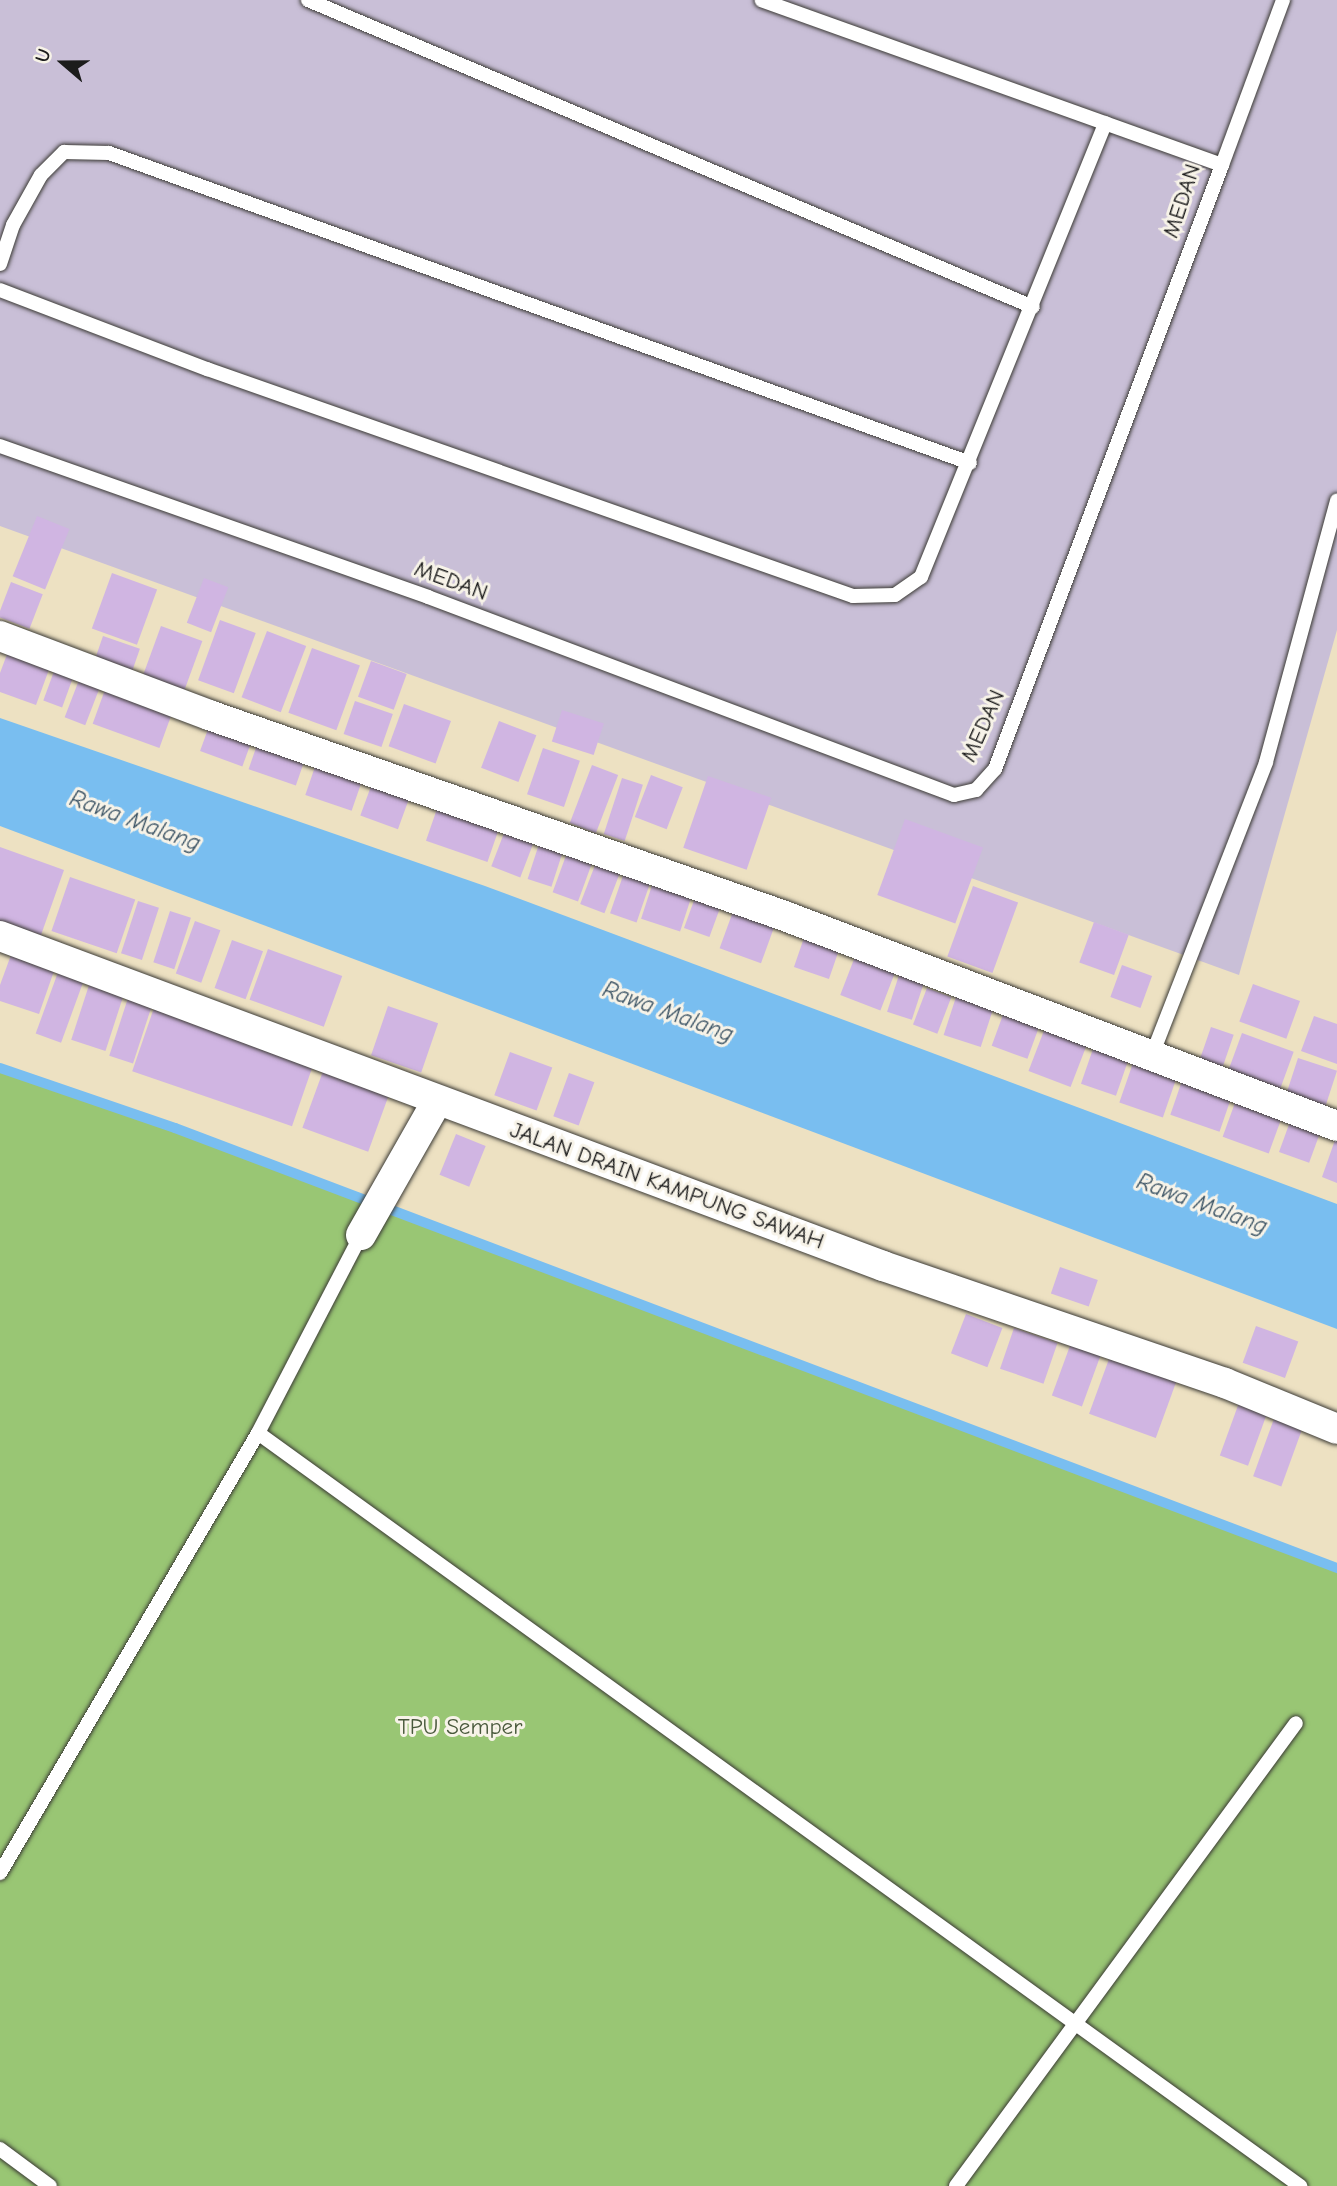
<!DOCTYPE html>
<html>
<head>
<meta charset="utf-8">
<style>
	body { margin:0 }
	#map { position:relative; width:1337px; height:2186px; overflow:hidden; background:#ede1c2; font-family:"Comic Neue",sans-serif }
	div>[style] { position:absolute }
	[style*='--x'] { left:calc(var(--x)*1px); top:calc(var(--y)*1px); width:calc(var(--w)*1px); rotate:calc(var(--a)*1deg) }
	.industrial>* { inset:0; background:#c9bfd7 }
	.green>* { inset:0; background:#99c674 }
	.water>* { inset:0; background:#79bef0 }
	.stream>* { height:10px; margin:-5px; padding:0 5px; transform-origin:5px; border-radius:5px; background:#79bef0 }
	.building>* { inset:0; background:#d0b5e2; transform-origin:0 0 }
	.roads { filter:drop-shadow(0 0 2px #3b3a35) drop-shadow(0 0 2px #3b3a35) }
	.service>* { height:14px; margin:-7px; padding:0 7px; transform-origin:7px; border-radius:7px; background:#fff }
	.minor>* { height:30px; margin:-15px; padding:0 15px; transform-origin:15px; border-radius:15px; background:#fff }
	span { translate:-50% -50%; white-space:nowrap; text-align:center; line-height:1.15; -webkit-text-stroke:6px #f7f3e8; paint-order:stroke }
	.street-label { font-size:23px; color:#1c1c1c }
	.park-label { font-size:23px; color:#48583b }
	.water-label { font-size:24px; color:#3d5566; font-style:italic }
	.north { position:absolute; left:28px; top:28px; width:70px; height:70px; -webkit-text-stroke:5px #f7f3e8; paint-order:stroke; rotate:290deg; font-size:19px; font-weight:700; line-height:28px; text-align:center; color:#1c1c1c }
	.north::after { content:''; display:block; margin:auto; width:24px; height:32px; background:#1c1c1c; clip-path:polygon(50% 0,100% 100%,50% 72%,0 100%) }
</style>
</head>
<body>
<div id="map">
	<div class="industrial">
		<i style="clip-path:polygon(0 0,1337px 0,1337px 630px,1239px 975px,0 526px)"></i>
	</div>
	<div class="green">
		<i style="clip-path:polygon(0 1068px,175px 1128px,1337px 1568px,1337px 2186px,0 2186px)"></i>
	</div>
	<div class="water">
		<i style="clip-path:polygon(0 718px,485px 886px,1337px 1204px,1337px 1329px,0 826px)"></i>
	</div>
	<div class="stream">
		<i style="--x:0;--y:1068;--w:185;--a:18.9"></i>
		<i style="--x:175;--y:1128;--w:1243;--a:20.74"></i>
	</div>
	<div class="building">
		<i style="left:37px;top:516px;width:35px;height:65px;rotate:22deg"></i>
		<i style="left:112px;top:573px;width:48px;height:59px;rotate:20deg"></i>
		<i style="left:204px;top:578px;width:26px;height:48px;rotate:21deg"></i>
		<i style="left:11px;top:582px;width:34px;height:37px;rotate:21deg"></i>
		<i style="left:220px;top:620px;width:38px;height:64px;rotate:20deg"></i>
		<i style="left:161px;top:626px;width:44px;height:53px;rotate:20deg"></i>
		<i style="left:267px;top:631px;width:42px;height:71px;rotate:21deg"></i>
		<i style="left:103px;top:636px;width:39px;height:27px;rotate:19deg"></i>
		<i style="left:312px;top:648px;width:51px;height:69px;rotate:20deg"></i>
		<i style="clip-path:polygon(9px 649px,51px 664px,36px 705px,0 692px,0 673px)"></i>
		<i style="left:371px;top:661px;width:38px;height:38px;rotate:20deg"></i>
		<i style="left:57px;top:663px;width:20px;height:40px;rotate:20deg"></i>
		<i style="left:79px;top:680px;width:22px;height:40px;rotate:21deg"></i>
		<i style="left:106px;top:687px;width:71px;height:39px;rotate:20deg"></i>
		<i style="left:355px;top:701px;width:40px;height:35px;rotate:19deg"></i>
		<i style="left:404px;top:704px;width:50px;height:45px;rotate:20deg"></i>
		<i style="left:562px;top:710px;width:44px;height:33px;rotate:18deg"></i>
		<i style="left:211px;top:721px;width:45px;height:32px;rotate:20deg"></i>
		<i style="left:499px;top:721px;width:40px;height:50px;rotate:21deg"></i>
		<i style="left:259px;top:739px;width:50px;height:32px;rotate:19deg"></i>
		<i style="left:543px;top:748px;width:39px;height:49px;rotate:19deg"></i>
		<i style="left:318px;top:758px;width:49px;height:39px;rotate:19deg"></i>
		<i style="left:592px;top:765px;width:28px;height:62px;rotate:21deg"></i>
		<i style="left:651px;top:775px;width:34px;height:45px;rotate:21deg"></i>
		<i style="left:708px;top:776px;width:67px;height:76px;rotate:19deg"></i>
		<i style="left:374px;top:778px;width:40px;height:40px;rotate:20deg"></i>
		<i style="left:622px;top:778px;width:22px;height:59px;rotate:18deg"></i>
		<i style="left:439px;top:803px;width:65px;height:40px;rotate:19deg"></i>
		<i style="left:905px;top:819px;width:83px;height:81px;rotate:20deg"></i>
		<i style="left:506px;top:828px;width:31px;height:41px;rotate:21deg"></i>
		<i style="left:540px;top:841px;width:25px;height:40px;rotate:18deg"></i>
		<i style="clip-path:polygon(0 847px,64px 870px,41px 935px,0 921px)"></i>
		<i style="left:568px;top:850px;width:27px;height:45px;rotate:20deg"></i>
		<i style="left:597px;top:860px;width:26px;height:47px;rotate:21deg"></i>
		<i style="left:626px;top:867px;width:28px;height:49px;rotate:19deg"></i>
		<i style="left:655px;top:876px;width:41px;height:45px;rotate:18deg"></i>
		<i style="left:70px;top:877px;width:69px;height:57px;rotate:19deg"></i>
		<i style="left:973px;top:886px;width:48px;height:75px;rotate:20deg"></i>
		<i style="left:696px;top:895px;width:27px;height:35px;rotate:20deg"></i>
		<i style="left:138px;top:901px;width:22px;height:55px;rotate:18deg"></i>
		<i style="left:735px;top:906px;width:44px;height:45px;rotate:20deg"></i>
		<i style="left:170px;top:911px;width:22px;height:54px;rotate:18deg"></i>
		<i style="left:195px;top:921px;width:27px;height:56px;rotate:20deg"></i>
		<i style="left:1094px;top:922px;width:37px;height:43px;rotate:20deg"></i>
		<i style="left:806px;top:932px;width:37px;height:37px;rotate:19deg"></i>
		<i style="left:232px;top:940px;width:33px;height:51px;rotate:20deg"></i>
		<i style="left:268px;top:949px;width:79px;height:54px;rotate:20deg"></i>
		<i style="left:856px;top:954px;width:43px;height:44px;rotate:21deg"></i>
		<i style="clip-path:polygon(11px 955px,54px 971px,39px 1014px,0 1001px,0 985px)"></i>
		<i style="left:61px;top:964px;width:27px;height:74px;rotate:20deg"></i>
		<i style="left:1122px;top:965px;width:32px;height:34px;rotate:20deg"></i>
		<i style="left:901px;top:969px;width:26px;height:45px;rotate:18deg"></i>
		<i style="left:91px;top:979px;width:36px;height:64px;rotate:18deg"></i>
		<i style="left:1253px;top:984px;width:50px;height:40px;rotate:20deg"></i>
		<i style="left:927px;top:988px;width:26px;height:39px;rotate:21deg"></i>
		<i style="left:129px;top:995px;width:25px;height:64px;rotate:18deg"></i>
		<i style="left:956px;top:997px;width:39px;height:40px;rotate:18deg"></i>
		<i style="left:155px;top:1005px;width:169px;height:70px;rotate:19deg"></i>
		<i style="left:388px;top:1006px;width:53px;height:52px;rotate:19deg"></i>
		<i style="left:1004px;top:1012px;width:38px;height:36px;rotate:20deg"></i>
		<i style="clip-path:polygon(1314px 1016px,1337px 1024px,1337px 1064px,1301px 1051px)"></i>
		<i style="left:1211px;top:1027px;width:24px;height:40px;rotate:19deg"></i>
		<i style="left:1045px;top:1028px;width:45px;height:46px;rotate:21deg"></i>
		<i style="left:1242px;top:1033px;width:55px;height:45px;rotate:20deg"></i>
		<i style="left:1094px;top:1046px;width:37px;height:40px;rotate:19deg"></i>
		<i style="left:510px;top:1052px;width:45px;height:46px;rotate:20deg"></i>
		<i style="left:1298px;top:1058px;width:41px;height:40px;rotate:18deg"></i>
		<i style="left:1134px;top:1060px;width:46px;height:45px;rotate:19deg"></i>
		<i style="left:326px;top:1063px;width:70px;height:69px;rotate:20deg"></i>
		<i style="left:569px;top:1073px;width:27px;height:46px;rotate:20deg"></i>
		<i style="left:1184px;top:1075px;width:52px;height:42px;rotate:19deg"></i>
		<i style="left:1236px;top:1100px;width:49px;height:39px;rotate:20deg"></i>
		<i style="left:1291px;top:1119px;width:32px;height:35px;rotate:20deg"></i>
		<i style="left:456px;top:1134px;width:32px;height:44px;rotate:22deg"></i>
		<i style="clip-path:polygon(1335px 1140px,1337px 1141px,1337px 1183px,1322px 1177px)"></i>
		<i style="left:1060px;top:1267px;width:40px;height:28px;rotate:19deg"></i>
		<i style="left:966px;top:1314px;width:39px;height:42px;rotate:21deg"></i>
		<i style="left:1256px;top:1326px;width:45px;height:39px;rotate:20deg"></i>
		<i style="left:1014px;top:1328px;width:46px;height:43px;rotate:19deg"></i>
		<i style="left:1071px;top:1343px;width:32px;height:56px;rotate:20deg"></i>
		<i style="left:1113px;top:1348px;width:71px;height:70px;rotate:20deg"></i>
		<i style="left:1240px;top:1400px;width:30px;height:59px;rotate:20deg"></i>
		<i style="left:1275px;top:1416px;width:30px;height:64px;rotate:20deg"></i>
	</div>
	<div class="roads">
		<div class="service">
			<i style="--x:308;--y:0;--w:787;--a:22.95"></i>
			<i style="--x:1222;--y:165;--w:176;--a:-69.7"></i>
			<i style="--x:0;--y:264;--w:41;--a:-71.6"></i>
			<i style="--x:13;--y:225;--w:57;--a:-60.8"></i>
			<i style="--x:41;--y:175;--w:33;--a:-45"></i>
			<i style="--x:64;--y:152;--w:45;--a:1.3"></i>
			<i style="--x:109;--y:153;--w:915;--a:19.8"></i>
			<i style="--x:0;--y:290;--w:222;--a:20.9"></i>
			<i style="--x:207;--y:369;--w:685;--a:19.36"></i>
			<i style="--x:853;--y:596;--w:42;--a:-1.4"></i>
			<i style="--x:895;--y:595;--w:32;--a:-35"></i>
			<i style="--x:921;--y:577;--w:490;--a:-67.9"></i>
			<i style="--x:0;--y:446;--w:454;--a:19.4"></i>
			<i style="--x:428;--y:597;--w:562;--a:20.63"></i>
			<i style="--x:954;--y:795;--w:23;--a:-13"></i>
			<i style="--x:976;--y:790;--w:28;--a:-48"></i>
			<i style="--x:995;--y:769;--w:645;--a:-69.4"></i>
			<i style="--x:1222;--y:165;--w:489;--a:-160.3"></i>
			<i style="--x:1152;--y:1055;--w:314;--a:-68.7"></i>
			<i style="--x:1266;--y:762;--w:271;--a:-74.8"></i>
			<i style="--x:258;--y:1433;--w:1286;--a:35.85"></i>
			<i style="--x:0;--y:1873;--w:510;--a:-59.61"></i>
			<i style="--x:258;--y:1433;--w:223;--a:-62.5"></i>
			<i style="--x:0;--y:2149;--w:62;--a:36.5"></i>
			<i style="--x:956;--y:2186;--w:574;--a:-53.71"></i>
		</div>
		<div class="minor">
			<i style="--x:0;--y:636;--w:223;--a:20.7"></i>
			<i style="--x:209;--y:715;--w:607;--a:19.24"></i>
			<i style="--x:782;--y:915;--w:594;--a:20.82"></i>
			<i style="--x:0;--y:936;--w:943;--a:20.49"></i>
			<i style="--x:883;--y:1266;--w:361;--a:18.9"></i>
			<i style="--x:1225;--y:1383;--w:121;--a:22.3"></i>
			<i style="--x:361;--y:1235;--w:154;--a:-60.4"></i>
		</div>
	</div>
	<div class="street-label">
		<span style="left:1182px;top:201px;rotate:-72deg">MEDAN</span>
		<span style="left:451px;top:581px;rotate:20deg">MEDAN</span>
		<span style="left:983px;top:726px;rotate:-66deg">MEDAN</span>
		<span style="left:667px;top:1186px;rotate:20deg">JALAN DRAIN KAMPUNG SAWAH</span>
	</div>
	<div class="park-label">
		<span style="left:460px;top:1727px">TPU Semper</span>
	</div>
	<div class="water-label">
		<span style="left:135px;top:821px;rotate:20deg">Rawa Malang</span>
		<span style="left:668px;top:1012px;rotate:20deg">Rawa Malang</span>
		<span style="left:1202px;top:1204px;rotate:20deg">Rawa Malang</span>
	</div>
	<div class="north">U</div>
</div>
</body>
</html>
